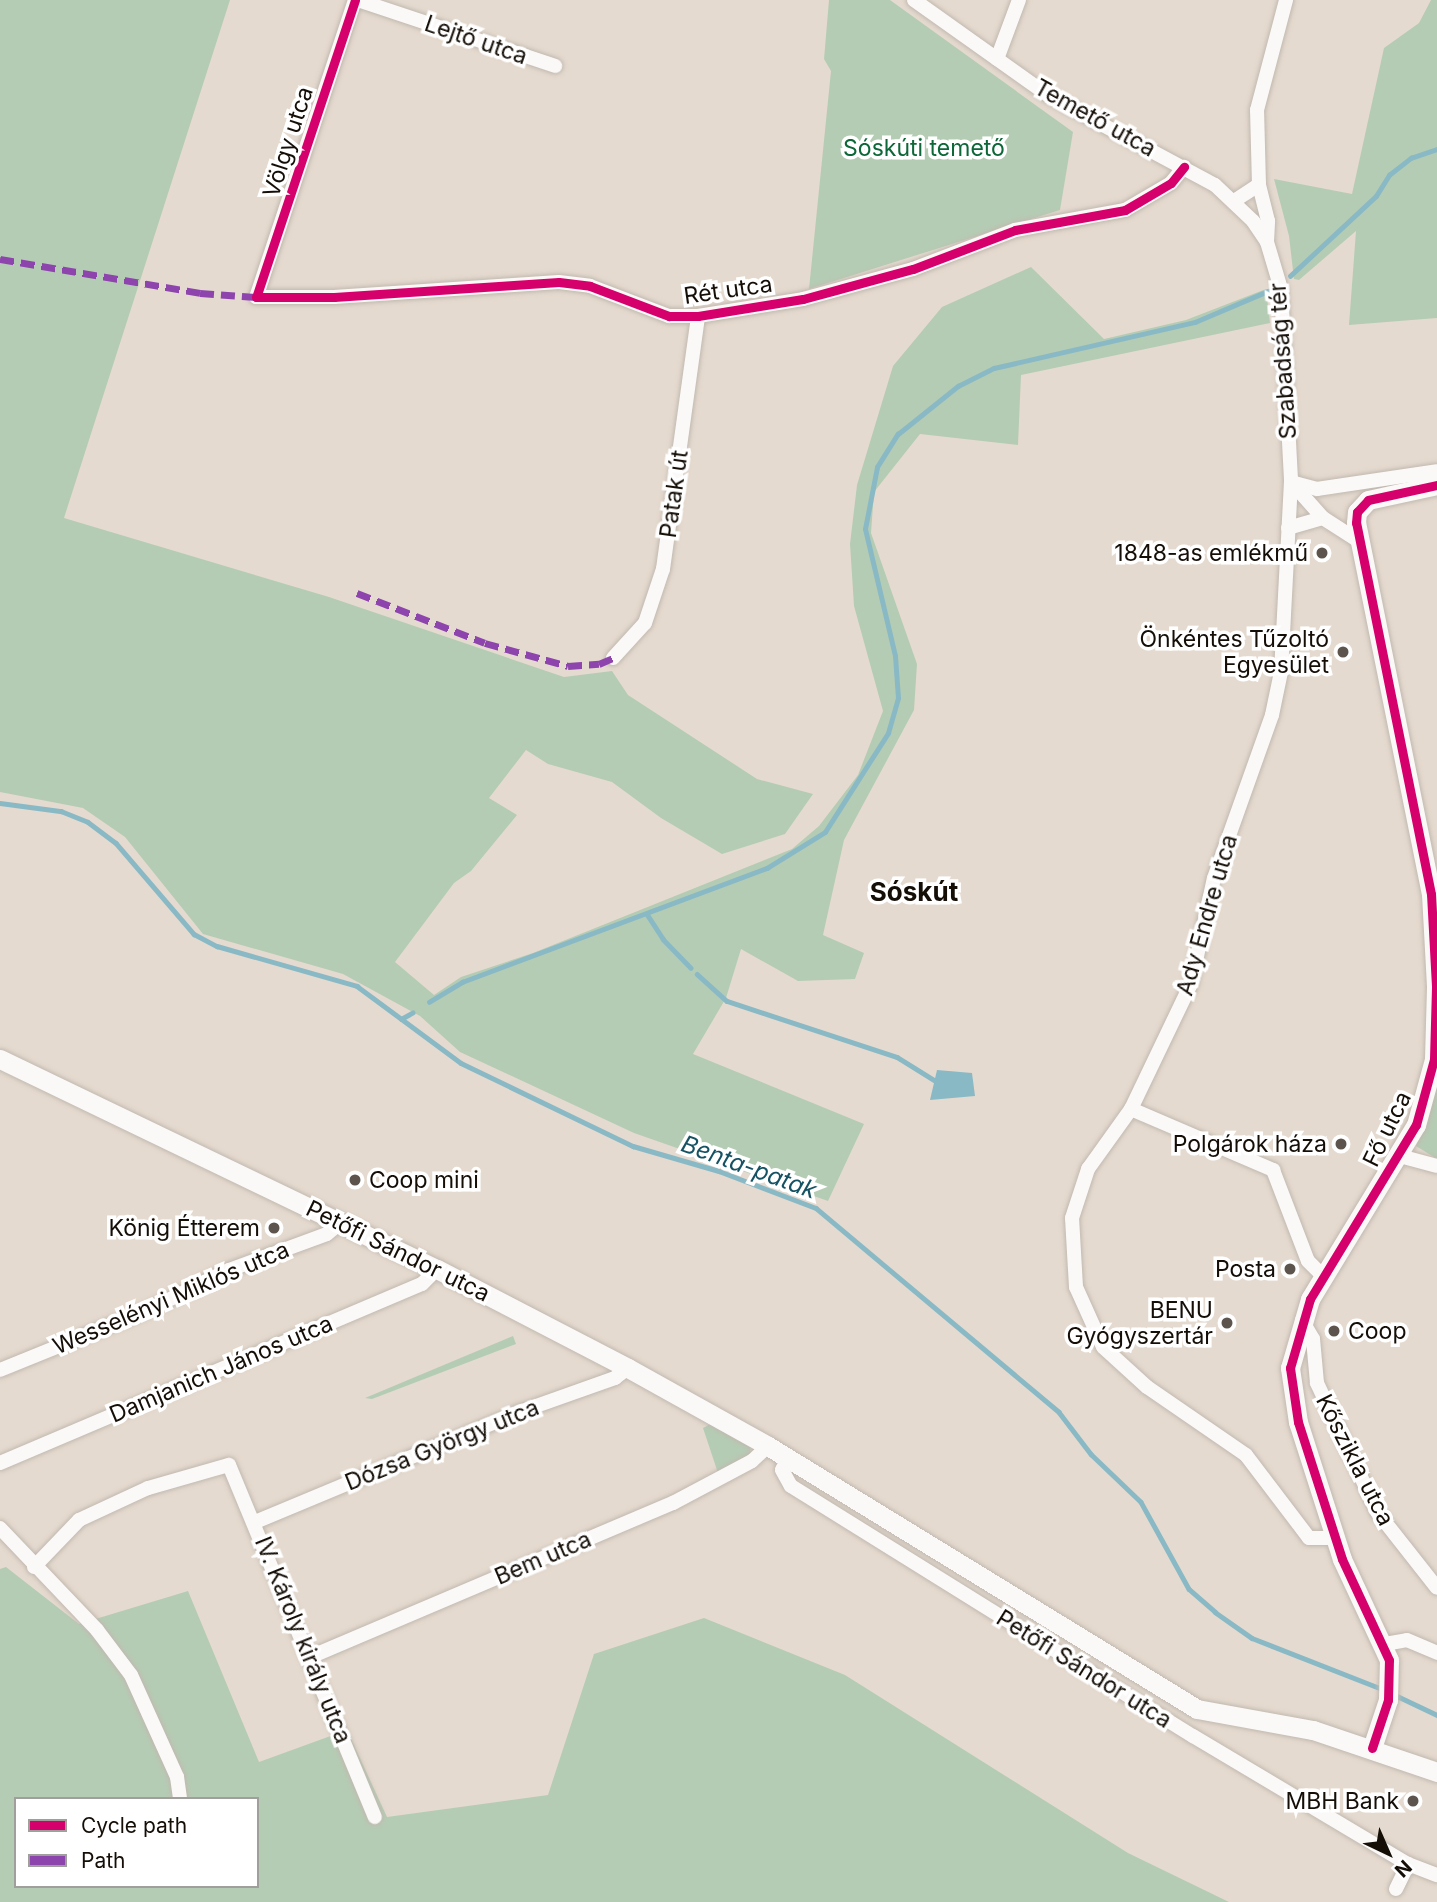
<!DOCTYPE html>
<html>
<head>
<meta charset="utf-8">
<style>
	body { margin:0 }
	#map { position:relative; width:1437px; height:1902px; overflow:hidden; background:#e5dacf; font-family:Inter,sans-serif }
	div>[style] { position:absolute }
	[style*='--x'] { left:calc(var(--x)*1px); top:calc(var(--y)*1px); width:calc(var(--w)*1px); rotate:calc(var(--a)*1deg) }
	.green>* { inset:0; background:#b5ccb4 }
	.water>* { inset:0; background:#8ab9c6 }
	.stream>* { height:4.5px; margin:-2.25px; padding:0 2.25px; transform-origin:2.25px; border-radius:2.25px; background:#8ab9c6 }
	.roads { filter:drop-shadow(0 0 2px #c1b9b0) drop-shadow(0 0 2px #c1b9b0) }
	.street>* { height:14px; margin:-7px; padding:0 7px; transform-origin:7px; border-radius:7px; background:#fbf9f8 }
	.secondary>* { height:19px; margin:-9.5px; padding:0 9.5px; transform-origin:9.5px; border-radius:9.5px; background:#fbf9f8 }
	.quiet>* { height:7px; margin-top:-3.5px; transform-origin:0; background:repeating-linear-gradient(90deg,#8e44ad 0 14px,transparent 0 21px) }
	.cycleway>* { height:9px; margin:-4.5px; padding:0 4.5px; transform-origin:4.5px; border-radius:4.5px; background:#d6006c }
	.dots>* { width:19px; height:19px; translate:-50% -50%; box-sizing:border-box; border:4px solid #fff; border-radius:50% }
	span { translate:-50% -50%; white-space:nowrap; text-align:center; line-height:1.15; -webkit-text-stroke:7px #fff; paint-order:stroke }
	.street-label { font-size:23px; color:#140e07 }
	.park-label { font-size:23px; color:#0d6738 }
	.poi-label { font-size:23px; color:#140e07 }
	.right { translate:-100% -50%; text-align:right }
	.left { translate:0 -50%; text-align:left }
	.water-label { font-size:24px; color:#155263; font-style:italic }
	.quarter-label { font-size:26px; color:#140e07; font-weight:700 }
	.legend { position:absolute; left:14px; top:1797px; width:245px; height:91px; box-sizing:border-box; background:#fff; border:2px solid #a19f9c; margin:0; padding:9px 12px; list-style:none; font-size:21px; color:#140e07 }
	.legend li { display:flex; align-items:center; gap:14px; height:35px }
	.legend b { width:35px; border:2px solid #a19f9c }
	.north { position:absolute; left:1353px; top:1818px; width:70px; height:70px; -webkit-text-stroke:5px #fff; paint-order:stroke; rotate:136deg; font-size:19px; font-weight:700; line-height:28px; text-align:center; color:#140e07 }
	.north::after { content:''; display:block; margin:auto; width:24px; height:32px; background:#140e07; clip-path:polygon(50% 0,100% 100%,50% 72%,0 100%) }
</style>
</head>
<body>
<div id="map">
	<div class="green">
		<i style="clip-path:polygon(0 0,230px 0,64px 518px,329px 597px,564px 677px,612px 671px,628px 695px,757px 779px,813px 794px,785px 834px,722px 854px,661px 818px,612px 782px,548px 764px,526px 750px,489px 798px,517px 815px,471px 871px,454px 883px,395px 962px,434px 995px,461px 977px,533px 953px,792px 849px,819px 826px,858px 775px,883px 711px,854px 606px,850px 544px,857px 485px,893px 366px,942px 307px,1031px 267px,1104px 339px,1186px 320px,1266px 289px,1270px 323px,1021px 375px,1018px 445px,920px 434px,874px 492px,871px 533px,917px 664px,914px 710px,844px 840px,823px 935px,864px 953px,855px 979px,798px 981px,741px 949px,726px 998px,693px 1054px,864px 1124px,828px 1201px,634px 1133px,460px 1052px,420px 1016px,343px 974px,203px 934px,125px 837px,83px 808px,0 792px)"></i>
		<i style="clip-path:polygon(829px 0,890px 0,1073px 132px,1060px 210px,809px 289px,831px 71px,824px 59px)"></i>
		<i style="clip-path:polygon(1431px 0,1437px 0,1437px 318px,1349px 325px,1356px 231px,1299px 280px,1294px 279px,1289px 236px,1274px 179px,1352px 194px,1384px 48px,1419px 23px)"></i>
		<i style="clip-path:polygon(1437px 1087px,1437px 1159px,1416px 1146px)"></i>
		<i style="clip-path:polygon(513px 1336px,516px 1344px,372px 1399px,365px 1398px)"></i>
		<i style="clip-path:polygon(712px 1423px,750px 1447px,751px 1456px,718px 1473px,703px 1428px)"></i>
		<i style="clip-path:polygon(evenodd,6px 1567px,79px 1624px,188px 1591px,259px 1762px,347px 1730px,387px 1817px,548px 1795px,594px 1654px,704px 1618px,845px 1675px,1128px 1853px,1229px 1902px,0 1902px,0 1569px,6px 1567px,16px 1799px,257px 1799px,257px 1886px,16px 1886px,16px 1799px)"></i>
	</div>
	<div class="water">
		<i style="clip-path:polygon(937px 1070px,972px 1073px,975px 1096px,930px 1100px)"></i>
	</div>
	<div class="stream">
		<i style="--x:1290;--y:276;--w:117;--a:-42.9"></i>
		<i style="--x:1376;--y:196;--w:25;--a:-58"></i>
		<i style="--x:1389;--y:175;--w:28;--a:-38"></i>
		<i style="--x:1411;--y:158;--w:28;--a:-19"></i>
		<i style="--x:0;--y:803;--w:62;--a:7.5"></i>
		<i style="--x:61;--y:811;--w:29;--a:22"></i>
		<i style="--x:88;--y:822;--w:35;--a:37"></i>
		<i style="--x:116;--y:843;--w:120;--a:49.4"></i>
		<i style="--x:194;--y:934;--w:26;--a:28"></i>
		<i style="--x:217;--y:946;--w:146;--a:15.9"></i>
		<i style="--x:357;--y:986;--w:129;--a:36.5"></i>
		<i style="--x:461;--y:1063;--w:191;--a:25.8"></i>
		<i style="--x:633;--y:1146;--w:90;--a:16.2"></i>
		<i style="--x:719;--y:1171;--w:104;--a:20.9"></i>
		<i style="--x:816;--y:1208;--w:317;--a:40"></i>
		<i style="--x:1059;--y:1412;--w:53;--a:52.7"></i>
		<i style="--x:1091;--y:1454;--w:69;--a:43.8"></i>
		<i style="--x:1141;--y:1502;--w:99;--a:61.1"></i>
		<i style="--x:1189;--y:1589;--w:35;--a:41"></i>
		<i style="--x:1215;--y:1612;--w:45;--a:35.1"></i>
		<i style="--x:1252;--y:1638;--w:140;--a:21.4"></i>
		<i style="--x:647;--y:914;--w:30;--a:57"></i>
		<i style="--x:663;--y:939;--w:40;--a:46"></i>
		<i style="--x:697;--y:974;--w:40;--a:42"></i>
		<i style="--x:727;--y:1001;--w:179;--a:18.2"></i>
		<i style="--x:897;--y:1057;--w:44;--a:31.9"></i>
		<i style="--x:429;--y:1002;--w:39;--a:-31"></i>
		<i style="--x:462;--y:982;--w:326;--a:-20.5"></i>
		<i style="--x:767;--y:868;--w:68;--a:-31.8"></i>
		<i style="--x:825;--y:832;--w:117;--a:-57.5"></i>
		<i style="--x:888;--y:733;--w:36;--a:-74"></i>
		<i style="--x:898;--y:698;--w:42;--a:-94.1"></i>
		<i style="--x:895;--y:656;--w:130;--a:-103.3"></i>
		<i style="--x:865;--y:529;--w:63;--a:-79"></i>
		<i style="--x:877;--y:467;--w:39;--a:-58"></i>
		<i style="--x:898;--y:434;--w:77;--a:-38.7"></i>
		<i style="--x:958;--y:386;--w:40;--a:-26.6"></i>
		<i style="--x:994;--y:368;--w:206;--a:-12.9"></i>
		<i style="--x:1195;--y:322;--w:79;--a:-23"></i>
		<i style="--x:401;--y:1019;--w:13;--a:-29"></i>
		<i style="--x:1393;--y:1694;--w:49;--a:25.5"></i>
	</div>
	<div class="roads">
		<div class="street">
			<i style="--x:355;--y:0;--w:313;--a:108.4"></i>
			<i style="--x:256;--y:297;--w:78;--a:0"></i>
			<i style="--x:334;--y:297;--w:225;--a:-3.8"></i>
			<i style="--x:559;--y:282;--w:31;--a:7"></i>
			<i style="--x:590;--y:286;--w:85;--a:20.8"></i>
			<i style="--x:669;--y:316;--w:29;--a:0"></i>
			<i style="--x:698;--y:316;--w:106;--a:-9.2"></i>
			<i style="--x:803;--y:299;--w:114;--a:-15.3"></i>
			<i style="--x:913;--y:269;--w:109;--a:-20.9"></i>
			<i style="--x:1015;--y:230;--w:112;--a:-10.3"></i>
			<i style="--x:1125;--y:210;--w:53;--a:-30.4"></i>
			<i style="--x:1171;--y:183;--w:21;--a:-51"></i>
			<i style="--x:358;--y:0;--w:208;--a:18.5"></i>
			<i style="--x:914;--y:0;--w:166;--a:35.4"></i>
			<i style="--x:1049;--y:96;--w:188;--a:28.2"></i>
			<i style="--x:1215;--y:185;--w:52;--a:43.5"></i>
			<i style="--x:1253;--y:221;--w:25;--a:56"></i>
			<i style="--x:1267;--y:242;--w:49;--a:73.4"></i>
			<i style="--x:1281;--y:289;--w:193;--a:87"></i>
			<i style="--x:1291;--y:482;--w:48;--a:48.4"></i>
			<i style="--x:1323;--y:518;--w:40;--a:32.9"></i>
			<i style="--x:997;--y:59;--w:63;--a:-69.6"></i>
			<i style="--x:1234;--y:201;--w:30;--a:-33"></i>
			<i style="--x:1267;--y:242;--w:21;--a:-87"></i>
			<i style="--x:1268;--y:221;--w:37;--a:-104"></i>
			<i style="--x:1259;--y:185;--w:75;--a:-91.5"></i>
			<i style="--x:1257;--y:110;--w:114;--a:-75.2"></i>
			<i style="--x:1288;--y:528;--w:36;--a:-16"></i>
			<i style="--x:613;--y:658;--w:47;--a:-47.6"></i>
			<i style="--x:645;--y:623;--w:57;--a:-71.6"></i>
			<i style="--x:663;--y:569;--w:255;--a:-82.1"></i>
			<i style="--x:1131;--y:1109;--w:155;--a:23.2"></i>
			<i style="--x:1273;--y:1170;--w:97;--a:69"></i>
			<i style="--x:1308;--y:1261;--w:20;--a:45"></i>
			<i style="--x:1400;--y:1156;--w:38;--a:15"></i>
			<i style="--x:1302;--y:1320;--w:22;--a:60"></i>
			<i style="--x:1313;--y:1339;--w:44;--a:84.8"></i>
			<i style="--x:1317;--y:1383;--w:144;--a:64.9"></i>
			<i style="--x:1378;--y:1513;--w:95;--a:51.8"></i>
			<i style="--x:0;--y:1370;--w:160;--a:-22.1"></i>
			<i style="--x:148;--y:1310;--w:90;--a:-26.3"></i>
			<i style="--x:229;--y:1270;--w:104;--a:-20.2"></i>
			<i style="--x:327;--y:1234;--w:17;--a:-40"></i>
			<i style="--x:788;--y:1458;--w:13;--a:117"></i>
			<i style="--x:782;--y:1470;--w:18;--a:61"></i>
			<i style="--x:791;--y:1486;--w:473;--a:31.9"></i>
			<i style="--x:1193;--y:1736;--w:250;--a:30.8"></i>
			<i style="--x:1408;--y:1864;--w:31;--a:21"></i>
			<i style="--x:0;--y:1463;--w:458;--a:-23"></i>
			<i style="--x:422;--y:1284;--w:21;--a:-45"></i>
			<i style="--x:255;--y:1522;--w:289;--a:-22.6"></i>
			<i style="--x:522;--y:1411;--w:99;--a:-19.5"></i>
			<i style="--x:615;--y:1378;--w:16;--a:-38"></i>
			<i style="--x:0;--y:1528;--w:141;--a:46.4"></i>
			<i style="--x:97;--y:1630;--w:56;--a:52.9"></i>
			<i style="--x:131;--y:1675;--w:112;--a:65.7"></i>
			<i style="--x:177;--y:1777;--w:22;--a:82"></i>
			<i style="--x:1336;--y:1538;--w:27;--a:180"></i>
			<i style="--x:1309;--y:1538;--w:104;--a:-127.2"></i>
			<i style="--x:1246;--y:1455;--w:120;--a:-145.5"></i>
			<i style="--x:1147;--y:1387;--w:59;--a:-137.7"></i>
			<i style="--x:1103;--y:1347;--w:66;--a:-114.2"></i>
			<i style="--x:1076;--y:1287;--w:69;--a:-93.3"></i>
			<i style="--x:1072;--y:1218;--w:52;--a:-71.9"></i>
			<i style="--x:1088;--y:1169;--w:74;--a:-54.4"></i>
			<i style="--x:1131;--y:1109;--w:139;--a:-64.4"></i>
			<i style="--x:1191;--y:984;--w:108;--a:-77.8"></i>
			<i style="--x:1214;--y:878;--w:173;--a:-70.4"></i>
			<i style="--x:1272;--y:715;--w:44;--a:-78.2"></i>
			<i style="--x:1281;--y:672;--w:190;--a:-87"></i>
			<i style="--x:1291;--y:482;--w:27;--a:15"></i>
			<i style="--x:1317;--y:489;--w:121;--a:-8.5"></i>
			<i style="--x:34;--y:1567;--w:65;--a:-46.2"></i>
			<i style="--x:79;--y:1520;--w:76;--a:-24.9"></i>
			<i style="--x:148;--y:1488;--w:84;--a:-15.9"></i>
			<i style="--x:229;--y:1465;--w:381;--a:67.5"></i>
			<i style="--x:1385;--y:1644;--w:22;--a:-10"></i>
			<i style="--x:1407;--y:1640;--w:33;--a:23"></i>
			<i style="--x:310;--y:1657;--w:394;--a:-23"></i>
			<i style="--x:673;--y:1503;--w:89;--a:-28"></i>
			<i style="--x:752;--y:1461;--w:22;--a:-43"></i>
			<i style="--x:1396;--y:1889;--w:28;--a:-64"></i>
		</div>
		<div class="secondary">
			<i style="--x:0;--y:1059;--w:485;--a:25.7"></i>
			<i style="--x:437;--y:1269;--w:215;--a:27.4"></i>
			<i style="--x:628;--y:1368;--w:160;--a:29.1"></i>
			<i style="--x:768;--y:1446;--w:503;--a:31.51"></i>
			<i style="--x:1197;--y:1709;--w:118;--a:10.3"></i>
			<i style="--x:1313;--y:1730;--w:131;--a:18.7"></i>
			<i style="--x:1372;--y:1748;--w:51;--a:-71.6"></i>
			<i style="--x:1388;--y:1700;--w:40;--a:-88.6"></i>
			<i style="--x:1389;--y:1660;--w:111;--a:-115"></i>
			<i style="--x:1342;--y:1559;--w:144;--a:-107.8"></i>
			<i style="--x:1298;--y:1422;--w:55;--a:-98.4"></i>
			<i style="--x:1290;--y:1368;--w:72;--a:-73.8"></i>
			<i style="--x:1310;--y:1299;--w:204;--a:-58.7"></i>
			<i style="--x:1416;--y:1125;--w:68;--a:-74.7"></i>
			<i style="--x:1434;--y:1059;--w:73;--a:-88.4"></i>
			<i style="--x:1436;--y:986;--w:92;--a:-93.1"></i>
			<i style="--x:1431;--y:894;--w:379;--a:-101.4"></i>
			<i style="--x:1356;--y:523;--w:11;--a:-85"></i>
			<i style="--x:1357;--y:512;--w:16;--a:-47"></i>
			<i style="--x:1368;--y:500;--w:71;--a:-12.3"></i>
		</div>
	</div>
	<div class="quiet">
		<i style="--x:0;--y:259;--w:203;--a:9.6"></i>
		<i style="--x:200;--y:293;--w:56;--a:4.1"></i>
		<i style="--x:357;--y:593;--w:137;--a:21.3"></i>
		<i style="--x:485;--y:643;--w:86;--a:15.5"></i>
		<i style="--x:568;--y:666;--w:31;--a:-4"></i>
		<i style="--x:599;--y:664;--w:15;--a:-23"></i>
	</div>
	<div class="cycleway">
		<i style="--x:355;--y:0;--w:313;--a:108.4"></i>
		<i style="--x:256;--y:297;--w:78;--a:0"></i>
		<i style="--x:334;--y:297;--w:225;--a:-3.8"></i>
		<i style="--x:559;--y:282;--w:31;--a:7"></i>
		<i style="--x:590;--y:286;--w:85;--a:20.8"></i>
		<i style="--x:669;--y:316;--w:29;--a:0"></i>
		<i style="--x:698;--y:316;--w:106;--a:-9.2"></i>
		<i style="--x:803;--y:299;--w:114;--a:-15.3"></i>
		<i style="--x:913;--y:269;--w:109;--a:-20.9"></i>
		<i style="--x:1015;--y:230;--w:112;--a:-10.3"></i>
		<i style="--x:1125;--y:210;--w:53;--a:-30.4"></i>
		<i style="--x:1171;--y:183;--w:21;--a:-51"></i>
		<i style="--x:1372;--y:1748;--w:51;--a:-71.6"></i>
		<i style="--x:1388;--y:1700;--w:40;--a:-88.6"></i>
		<i style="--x:1389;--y:1660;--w:111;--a:-115"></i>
		<i style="--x:1342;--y:1559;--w:144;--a:-107.8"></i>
		<i style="--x:1298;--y:1422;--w:55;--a:-98.4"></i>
		<i style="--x:1290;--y:1368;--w:72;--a:-73.8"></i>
		<i style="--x:1310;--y:1299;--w:204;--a:-58.7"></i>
		<i style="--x:1416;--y:1125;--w:68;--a:-74.7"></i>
		<i style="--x:1434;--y:1059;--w:73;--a:-88.4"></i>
		<i style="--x:1436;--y:986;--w:92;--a:-93.1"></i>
		<i style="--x:1431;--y:894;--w:379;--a:-101.4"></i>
		<i style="--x:1356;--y:523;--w:11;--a:-85"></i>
		<i style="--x:1357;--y:512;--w:16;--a:-47"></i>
		<i style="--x:1368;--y:500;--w:71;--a:-12.3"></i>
	</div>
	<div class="dots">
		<i style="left:1322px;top:553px;background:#5d554d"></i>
		<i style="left:1343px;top:652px;background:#5d554d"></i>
		<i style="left:1341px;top:1144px;background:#5d554d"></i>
		<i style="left:355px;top:1180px;background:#5d554d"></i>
		<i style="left:274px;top:1228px;background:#5d554d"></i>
		<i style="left:1290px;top:1269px;background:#5d554d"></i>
		<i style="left:1227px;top:1323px;background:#5d554d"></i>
		<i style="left:1334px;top:1331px;background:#5d554d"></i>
		<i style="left:1413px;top:1801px;background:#5d554d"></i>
	</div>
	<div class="street-label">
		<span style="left:476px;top:40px;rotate:19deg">Lejtő utca</span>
		<span style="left:1095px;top:118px;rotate:29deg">Temető utca</span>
		<span style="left:288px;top:142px;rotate:-72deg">Völgy utca</span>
		<span style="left:728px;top:290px;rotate:-8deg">Rét utca</span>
		<span style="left:1283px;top:361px;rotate:-94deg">Szabadság tér</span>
		<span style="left:674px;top:494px;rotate:-82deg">Patak út</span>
		<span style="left:1207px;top:915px;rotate:-74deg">Ady Endre utca</span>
		<span style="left:1387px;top:1129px;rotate:-64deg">Fő utca</span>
		<span style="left:398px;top:1251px;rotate:26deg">Petőfi Sándor utca</span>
		<span style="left:171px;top:1298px;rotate:-23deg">Wesselényi Miklós utca</span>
		<span style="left:221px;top:1369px;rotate:-23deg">Damjanich János utca</span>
		<span style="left:442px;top:1445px;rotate:-22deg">Dózsa György utca</span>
		<span style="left:1355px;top:1460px;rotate:63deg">Kőszikla utca</span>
		<span style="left:543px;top:1558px;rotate:-23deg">Bem utca</span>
		<span style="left:303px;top:1640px;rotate:68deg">IV. Károly király utca</span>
		<span style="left:1084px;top:1669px;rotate:32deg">Petőfi Sándor utca</span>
	</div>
	<div class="park-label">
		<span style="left:924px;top:148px">Sóskúti temető</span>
	</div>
	<div class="poi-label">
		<span class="right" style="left:1308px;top:553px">1848-as emlékmű</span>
		<span class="right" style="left:1329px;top:652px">Önkéntes Tűzoltó<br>Egyesület</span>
		<span class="right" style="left:1327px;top:1144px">Polgárok háza</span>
		<span class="left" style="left:369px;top:1180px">Coop mini</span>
		<span class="right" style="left:260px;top:1228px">König Étterem</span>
		<span class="right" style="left:1276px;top:1269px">Posta</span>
		<span class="right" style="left:1213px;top:1323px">BENU<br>Gyógyszertár</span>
		<span class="left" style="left:1348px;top:1331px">Coop</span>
		<span class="right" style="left:1399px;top:1801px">MBH Bank</span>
	</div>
	<div class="water-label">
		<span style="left:749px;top:1167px;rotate:20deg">Benta-patak</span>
	</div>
	<div class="quarter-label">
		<span style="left:914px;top:892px">Sóskút</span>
	</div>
	<ul class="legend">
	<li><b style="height:9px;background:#d6006c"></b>Cycle path</li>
	<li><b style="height:9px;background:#8e44ad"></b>Path</li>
	</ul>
	<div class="north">N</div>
</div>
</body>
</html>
